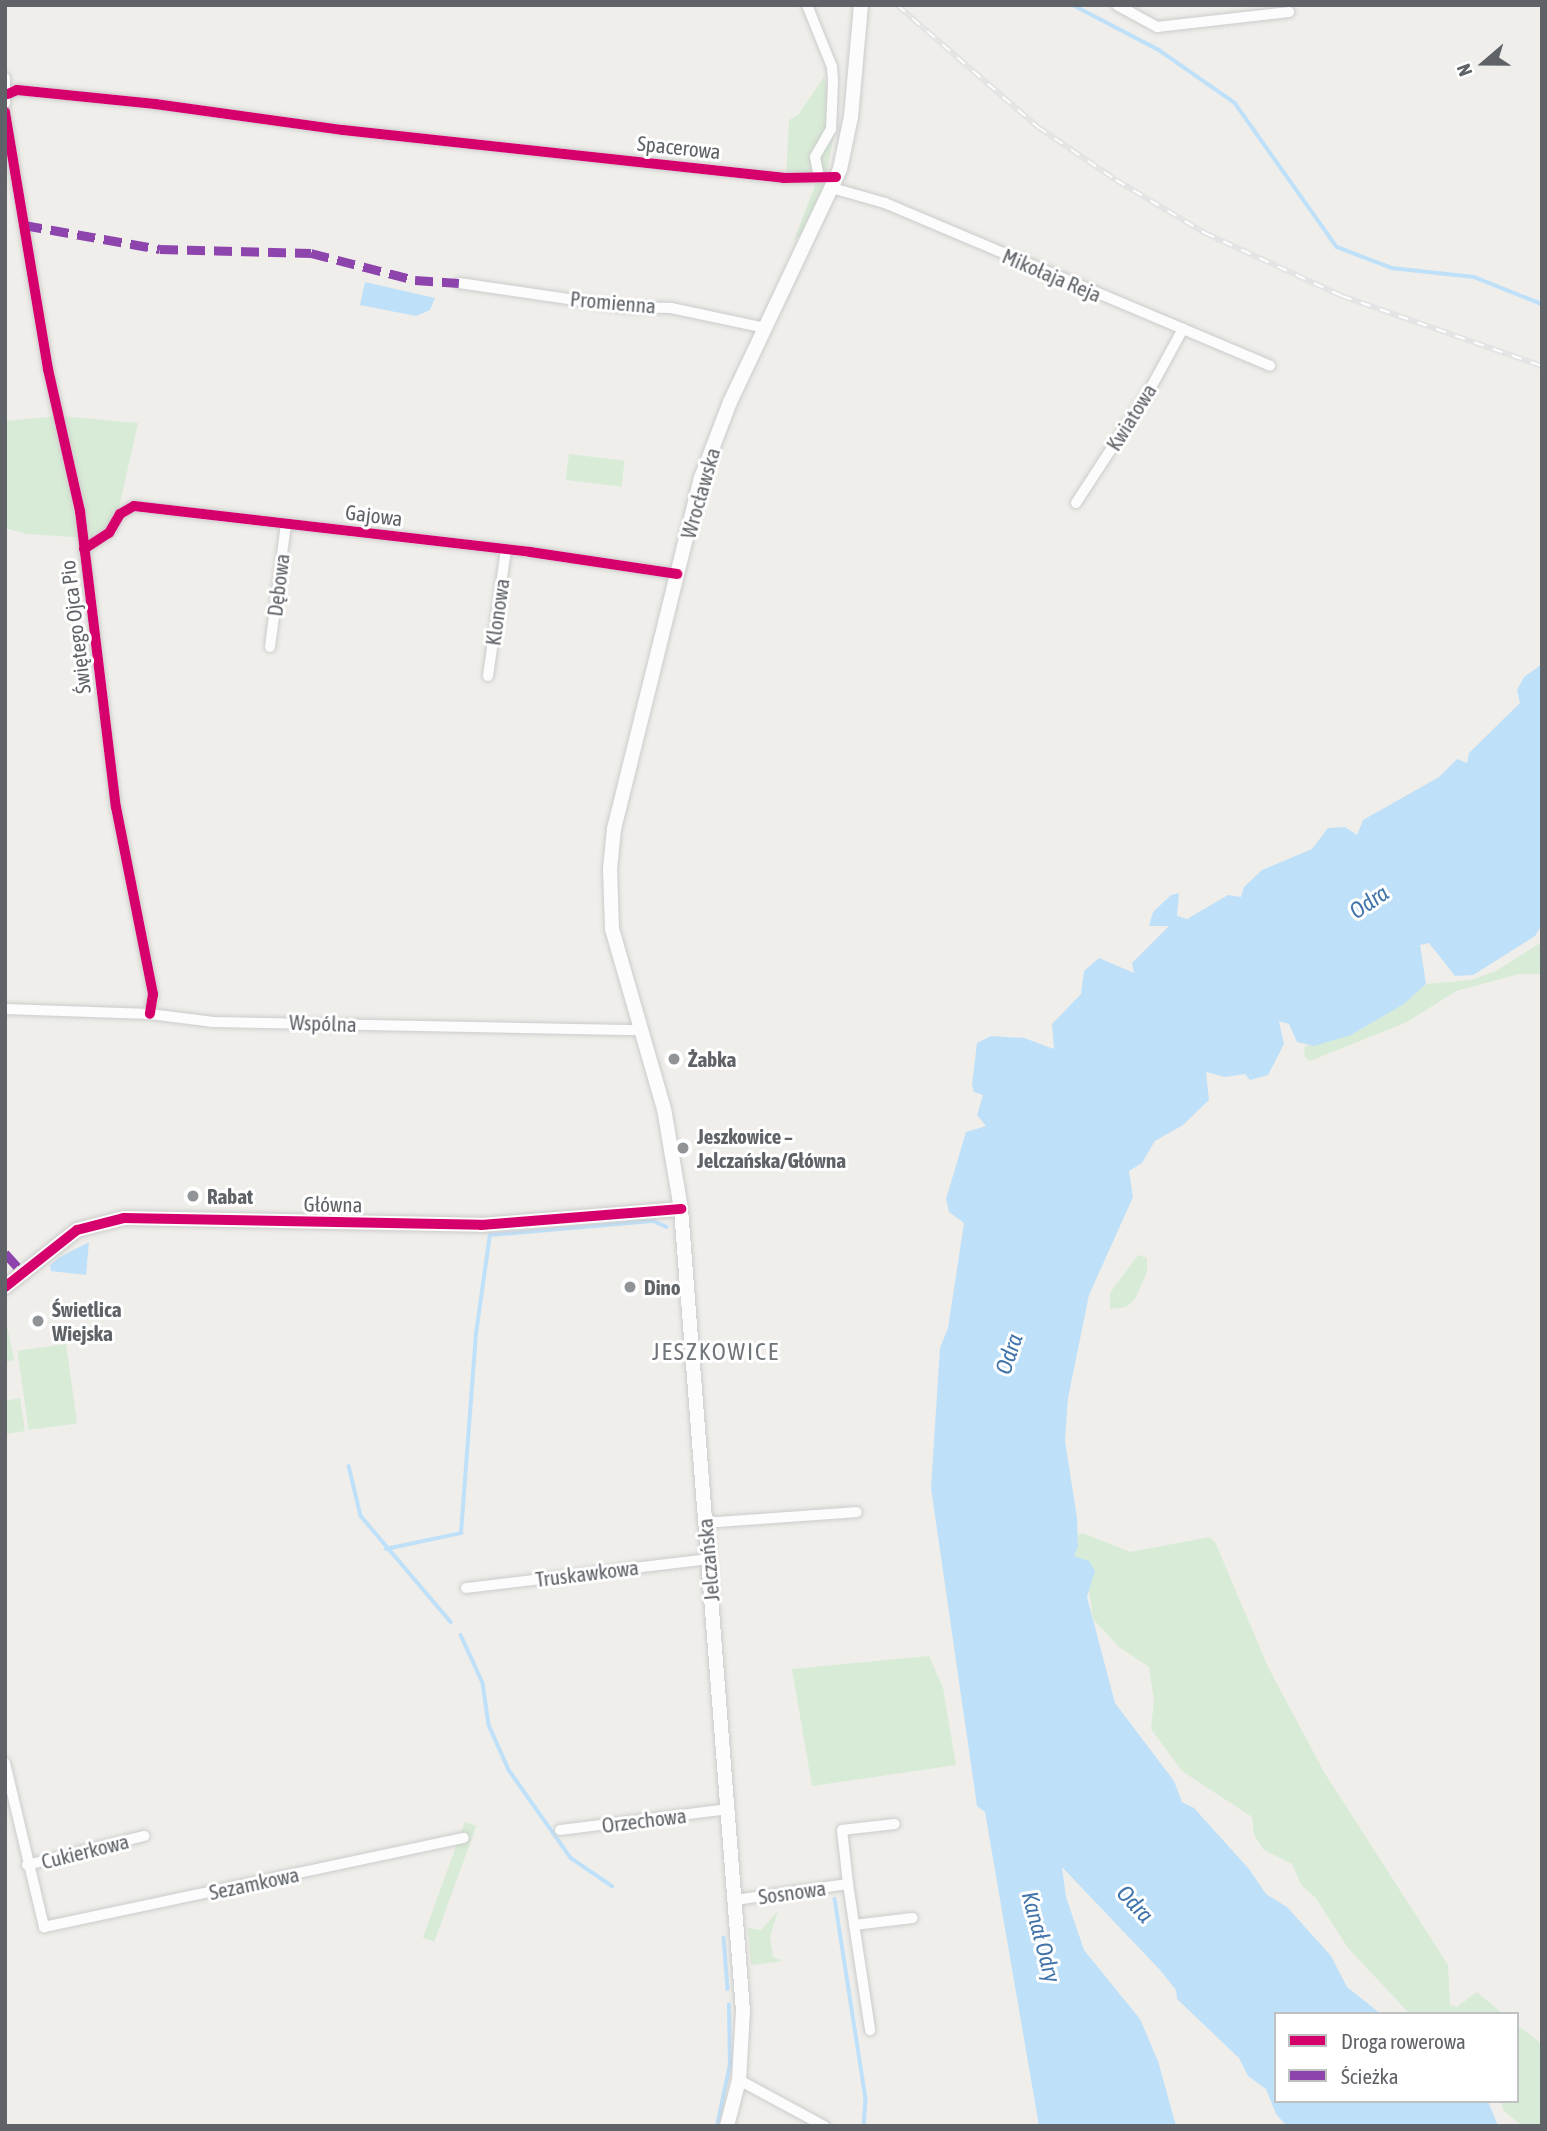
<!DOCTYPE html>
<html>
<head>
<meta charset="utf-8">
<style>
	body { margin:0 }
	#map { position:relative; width:1547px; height:2131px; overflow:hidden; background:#efeeea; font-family:"Asap Condensed",sans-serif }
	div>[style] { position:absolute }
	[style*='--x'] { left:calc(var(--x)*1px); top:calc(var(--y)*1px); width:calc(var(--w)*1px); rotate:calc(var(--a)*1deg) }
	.green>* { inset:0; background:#d8ebd6; transform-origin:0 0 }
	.water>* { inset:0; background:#bfe0f9 }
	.stream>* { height:3.5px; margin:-1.75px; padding:0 1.75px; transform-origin:1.75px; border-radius:1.75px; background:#bfe0f9 }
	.roads { filter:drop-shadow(0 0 2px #cbcccc) drop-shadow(0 0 2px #cbcccc) }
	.street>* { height:10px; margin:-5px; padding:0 5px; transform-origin:5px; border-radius:5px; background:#fdfcfc }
	.secondary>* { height:14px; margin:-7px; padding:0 7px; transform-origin:7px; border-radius:7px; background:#fdfcfc }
	.rail>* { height:6px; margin-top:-3px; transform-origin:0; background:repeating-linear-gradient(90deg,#fff 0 10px,#e4e4e4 0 20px); box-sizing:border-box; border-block:2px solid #e4e4e4 }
	.quiet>* { height:9px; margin-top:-4.5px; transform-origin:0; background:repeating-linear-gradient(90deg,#8e44ad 0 18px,transparent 0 27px) }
	.cycleway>* { height:10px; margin:-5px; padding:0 5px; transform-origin:5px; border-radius:5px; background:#d6006c }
	.dots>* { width:19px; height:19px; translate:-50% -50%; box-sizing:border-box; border:4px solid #fff; border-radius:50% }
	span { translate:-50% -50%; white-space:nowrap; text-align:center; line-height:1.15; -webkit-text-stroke:6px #fff; paint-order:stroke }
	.street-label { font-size:21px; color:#5f6368 }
	.poi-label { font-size:21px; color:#5f6368; font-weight:700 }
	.left { translate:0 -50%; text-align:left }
	.water-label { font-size:23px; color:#4174aa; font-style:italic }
	.quarter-label { font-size:24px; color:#70757a; letter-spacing:2px }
	.frame { position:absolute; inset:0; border:7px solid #5f6368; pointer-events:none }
	.legend { position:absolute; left:1274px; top:2012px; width:245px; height:91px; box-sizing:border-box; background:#fff; border:2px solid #bfc1c3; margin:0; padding:9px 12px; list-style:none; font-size:21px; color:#5f6368 }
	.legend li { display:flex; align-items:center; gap:14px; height:35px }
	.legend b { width:35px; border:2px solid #bfc1c3 }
	.north { position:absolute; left:1449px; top:28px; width:70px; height:70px; -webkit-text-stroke:5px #fff; paint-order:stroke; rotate:250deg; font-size:19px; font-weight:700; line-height:28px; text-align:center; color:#5f6368 }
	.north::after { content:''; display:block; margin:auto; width:24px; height:32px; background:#5f6368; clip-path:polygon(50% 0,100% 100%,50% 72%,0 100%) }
</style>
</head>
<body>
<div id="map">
	<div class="green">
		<i style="clip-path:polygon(824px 77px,837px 119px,822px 197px,805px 232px,794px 240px,816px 183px,786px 182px,789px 120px,798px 115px)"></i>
		<i style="clip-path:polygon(59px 416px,138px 423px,118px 512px,110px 528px,90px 538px,27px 534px,5px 528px,6px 421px)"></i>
		<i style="left:569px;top:454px;width:56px;height:26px;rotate:7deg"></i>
		<i style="clip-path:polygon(1542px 942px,1542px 974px,1519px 974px,1456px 991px,1407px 1022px,1310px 1061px,1304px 1056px,1305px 1046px,1351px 1035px,1404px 1004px,1426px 984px,1471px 980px,1496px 971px)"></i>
		<i style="clip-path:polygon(1138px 1255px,1147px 1258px,1147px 1272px,1135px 1299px,1126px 1307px,1110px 1309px,1110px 1293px)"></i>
		<i style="clip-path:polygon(5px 1316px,14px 1360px,5px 1362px)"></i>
		<i style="left:66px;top:1344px;width:80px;height:49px;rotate:82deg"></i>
		<i style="clip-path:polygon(20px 1398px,25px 1431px,6px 1434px,5px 1401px)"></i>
		<i style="clip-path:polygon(1083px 1533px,1130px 1552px,1210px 1537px,1215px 1542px,1269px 1669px,1324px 1772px,1448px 1965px,1450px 2005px,1457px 2007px,1477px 1992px,1503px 2014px,1410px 2014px,1348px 1948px,1315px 1897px,1302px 1886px,1292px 1864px,1264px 1850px,1254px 1835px,1252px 1817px,1182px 1771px,1151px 1729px,1154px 1701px,1149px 1667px,1119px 1647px,1093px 1619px,1088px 1584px,1074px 1556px,1078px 1535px)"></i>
		<i style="clip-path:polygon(929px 1656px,943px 1688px,956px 1765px,812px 1786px,792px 1669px)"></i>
		<i style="left:465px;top:1822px;width:12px;height:123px;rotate:20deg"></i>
		<i style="clip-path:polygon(778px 1911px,770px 1936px,773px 1957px,783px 1961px,751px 1965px,748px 1928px,761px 1930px)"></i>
		<i style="clip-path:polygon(1517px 2025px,1542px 2044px,1542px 2126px,1522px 2126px,1503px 2110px,1501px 2101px,1517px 2101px)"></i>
	</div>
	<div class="water">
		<i style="clip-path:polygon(365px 282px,435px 298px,430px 310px,416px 316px,360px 305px)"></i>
		<i style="clip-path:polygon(1542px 664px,1542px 925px,1535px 936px,1473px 975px,1455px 976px,1429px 943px,1420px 945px,1426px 984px,1404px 1004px,1351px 1035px,1314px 1046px,1297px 1042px,1289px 1024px,1279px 1021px,1284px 1044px,1268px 1075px,1250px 1080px,1245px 1074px,1225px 1077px,1206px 1072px,1209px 1100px,1183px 1125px,1155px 1141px,1142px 1163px,1129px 1171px,1133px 1197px,1089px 1295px,1068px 1398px,1065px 1441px,1077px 1518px,1078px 1547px,1074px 1556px,1089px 1561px,1095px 1571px,1087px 1597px,1115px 1703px,1174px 1781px,1182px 1802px,1194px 1808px,1249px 1869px,1266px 1894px,1287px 1907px,1331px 1956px,1347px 1987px,1381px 2014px,1276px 2014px,1276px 2101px,1488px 2101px,1498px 2126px,1287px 2126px,1276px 2114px,1266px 2089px,1248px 2076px,1239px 2058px,1177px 1999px,1176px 1990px,1160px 1970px,1062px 1867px,1066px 1897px,1084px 1950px,1140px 2019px,1158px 2061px,1176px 2126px,1039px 2126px,985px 1812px,977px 1806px,931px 1488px,940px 1348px,948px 1328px,964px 1223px,949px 1212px,946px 1199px,966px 1132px,986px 1126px,977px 1115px,983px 1095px,974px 1092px,972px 1085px,977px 1043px,991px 1036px,1024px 1038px,1054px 1049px,1052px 1024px,1081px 994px,1084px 971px,1099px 958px,1134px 973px,1132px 963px,1169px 926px,1149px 926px,1153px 912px,1171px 895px,1179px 893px,1177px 916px,1187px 919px,1228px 895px,1241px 897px,1244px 887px,1262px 870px,1312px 849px,1328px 828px,1345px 827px,1357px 835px,1363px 820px,1439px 777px,1457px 759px,1467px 763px,1469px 753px,1520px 703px,1517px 690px,1524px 677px)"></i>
		<i style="clip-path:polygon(89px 1242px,86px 1275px,51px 1271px,50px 1265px,60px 1257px)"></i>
	</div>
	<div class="stream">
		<i style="--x:1073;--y:5;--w:97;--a:27.6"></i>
		<i style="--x:1159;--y:50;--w:93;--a:34.9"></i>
		<i style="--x:1235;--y:103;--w:176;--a:54.7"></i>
		<i style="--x:1337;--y:247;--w:59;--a:20.9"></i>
		<i style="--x:1392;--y:268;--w:82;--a:6.3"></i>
		<i style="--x:1474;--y:277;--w:73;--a:21.7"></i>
		<i style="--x:349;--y:1466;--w:51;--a:76.5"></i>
		<i style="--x:361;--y:1516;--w:139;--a:49.7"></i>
		<i style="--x:386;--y:1549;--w:77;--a:-12"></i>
		<i style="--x:461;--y:1533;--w:200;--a:-85.7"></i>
		<i style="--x:476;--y:1334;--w:100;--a:-82"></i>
		<i style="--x:490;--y:1235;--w:165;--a:-4.9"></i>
		<i style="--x:654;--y:1221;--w:14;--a:25"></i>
		<i style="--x:461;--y:1635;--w:53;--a:65.4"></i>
		<i style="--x:483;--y:1683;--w:42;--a:81.9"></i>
		<i style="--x:489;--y:1725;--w:49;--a:66"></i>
		<i style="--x:509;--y:1770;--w:108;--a:54.8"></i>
		<i style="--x:571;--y:1858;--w:50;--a:34.3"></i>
		<i style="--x:835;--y:1899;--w:202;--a:81.2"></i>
		<i style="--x:866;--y:2099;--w:27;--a:94"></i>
		<i style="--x:724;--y:1938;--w:51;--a:85.5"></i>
		<i style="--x:717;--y:2126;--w:62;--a:-78"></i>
		<i style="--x:730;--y:2065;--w:60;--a:-91"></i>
	</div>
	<div class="roads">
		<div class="street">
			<i style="--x:807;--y:5;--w:67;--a:68"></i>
			<i style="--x:832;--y:67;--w:15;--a:86"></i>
			<i style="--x:833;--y:82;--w:47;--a:92.4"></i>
			<i style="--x:831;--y:129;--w:32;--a:120"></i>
			<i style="--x:815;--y:157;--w:20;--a:79"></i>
			<i style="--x:1117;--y:5;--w:46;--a:28.8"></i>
			<i style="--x:1157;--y:27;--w:133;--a:-6.5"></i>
			<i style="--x:5;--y:78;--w:25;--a:90"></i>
			<i style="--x:8;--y:94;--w:10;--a:-24"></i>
			<i style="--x:17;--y:90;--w:139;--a:5.8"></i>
			<i style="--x:155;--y:104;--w:190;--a:7.9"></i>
			<i style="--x:343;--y:130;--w:443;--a:6.2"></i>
			<i style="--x:783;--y:178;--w:53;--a:-1.1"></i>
			<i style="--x:5;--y:112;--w:261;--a:80.5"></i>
			<i style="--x:48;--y:369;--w:146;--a:77.3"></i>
			<i style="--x:80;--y:511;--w:298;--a:83.1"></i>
			<i style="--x:116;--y:807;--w:191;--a:78.8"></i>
			<i style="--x:153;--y:994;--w:20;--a:99"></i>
			<i style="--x:832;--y:188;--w:55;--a:15.8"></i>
			<i style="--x:885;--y:203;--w:418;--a:22.9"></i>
			<i style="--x:459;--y:283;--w:166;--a:8.3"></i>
			<i style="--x:623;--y:307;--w:48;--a:1.2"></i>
			<i style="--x:671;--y:308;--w:96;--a:12"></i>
			<i style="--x:1076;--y:503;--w:134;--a:-56.9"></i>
			<i style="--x:1149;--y:391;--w:71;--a:-61.3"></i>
			<i style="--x:84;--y:549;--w:30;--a:-33"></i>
			<i style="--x:109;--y:533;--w:22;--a:-60"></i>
			<i style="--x:120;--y:514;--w:16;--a:-30"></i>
			<i style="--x:134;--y:506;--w:399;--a:6.6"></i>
			<i style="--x:530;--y:552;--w:149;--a:8.5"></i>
			<i style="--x:270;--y:647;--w:124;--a:-82.6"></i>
			<i style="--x:488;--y:676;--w:128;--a:-81.9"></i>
			<i style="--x:5;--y:1009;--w:145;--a:2"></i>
			<i style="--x:150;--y:1014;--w:64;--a:7.2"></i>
			<i style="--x:213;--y:1022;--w:428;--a:1.1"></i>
			<i style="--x:705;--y:1523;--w:152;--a:-4.1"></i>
			<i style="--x:466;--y:1588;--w:244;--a:-6.8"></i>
			<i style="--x:5;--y:1763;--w:169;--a:76.6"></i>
			<i style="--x:44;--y:1927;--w:429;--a:-12"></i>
			<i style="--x:560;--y:1830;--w:169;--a:-7.1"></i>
			<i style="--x:27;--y:1865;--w:121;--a:-13.9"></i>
			<i style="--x:848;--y:1884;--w:54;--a:-96.3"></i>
			<i style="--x:842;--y:1830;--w:53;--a:-6.5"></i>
			<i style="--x:735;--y:1900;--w:114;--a:-8.1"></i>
			<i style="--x:848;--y:1884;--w:148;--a:81.4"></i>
			<i style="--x:854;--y:1925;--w:59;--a:-6.8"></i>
			<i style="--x:739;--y:2080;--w:97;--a:28.4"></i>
		</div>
		<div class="secondary">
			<i style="--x:5;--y:1287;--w:92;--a:-38.4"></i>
			<i style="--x:77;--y:1230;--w:49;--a:-14.3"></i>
			<i style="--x:124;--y:1218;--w:357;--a:1.1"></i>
			<i style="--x:481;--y:1225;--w:201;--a:-4.6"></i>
			<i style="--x:727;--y:2126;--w:48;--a:-75.4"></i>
			<i style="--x:739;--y:2080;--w:69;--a:-86.7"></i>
			<i style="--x:743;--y:2011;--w:804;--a:-94.42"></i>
			<i style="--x:681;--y:1209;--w:101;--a:-99.6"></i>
			<i style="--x:664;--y:1109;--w:187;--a:-106.1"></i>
			<i style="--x:612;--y:929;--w:60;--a:-91.9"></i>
			<i style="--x:610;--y:869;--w:40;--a:-84.3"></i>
			<i style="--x:614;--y:829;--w:362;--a:-76.1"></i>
			<i style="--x:701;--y:478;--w:81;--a:-69.1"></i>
			<i style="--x:730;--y:402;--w:258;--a:-64.7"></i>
			<i style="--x:840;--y:169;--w:53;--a:-78.1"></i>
			<i style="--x:851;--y:117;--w:112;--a:-84.9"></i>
		</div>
	</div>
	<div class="rail">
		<i style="--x:897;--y:5;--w:186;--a:40.9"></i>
		<i style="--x:1038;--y:127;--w:94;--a:34.2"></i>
		<i style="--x:1116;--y:180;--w:104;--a:30.8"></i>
		<i style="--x:1205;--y:233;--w:151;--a:24.7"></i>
		<i style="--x:1342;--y:296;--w:212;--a:19.3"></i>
	</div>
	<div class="quiet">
		<i style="--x:24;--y:225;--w:138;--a:10"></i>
		<i style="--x:160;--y:249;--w:151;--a:1.5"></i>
		<i style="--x:311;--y:253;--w:107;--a:14.6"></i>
		<i style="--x:415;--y:280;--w:44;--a:3.9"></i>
		<i style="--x:5;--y:1253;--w:25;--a:48"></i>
	</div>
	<div class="cycleway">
		<i style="--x:8;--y:94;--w:10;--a:-24"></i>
		<i style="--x:17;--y:90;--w:139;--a:5.8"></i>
		<i style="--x:155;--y:104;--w:190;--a:7.9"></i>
		<i style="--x:343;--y:130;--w:443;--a:6.2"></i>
		<i style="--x:783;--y:178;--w:53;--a:-1.1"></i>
		<i style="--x:5;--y:112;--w:261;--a:80.5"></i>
		<i style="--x:48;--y:369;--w:146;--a:77.3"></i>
		<i style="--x:80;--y:511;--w:298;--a:83.1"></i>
		<i style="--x:116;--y:807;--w:191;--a:78.8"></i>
		<i style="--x:153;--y:994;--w:20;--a:99"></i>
		<i style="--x:84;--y:549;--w:30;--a:-33"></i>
		<i style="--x:109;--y:533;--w:22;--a:-60"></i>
		<i style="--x:120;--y:514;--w:16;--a:-30"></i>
		<i style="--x:134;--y:506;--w:399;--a:6.6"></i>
		<i style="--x:530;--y:552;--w:149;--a:8.5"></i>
		<i style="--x:5;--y:1287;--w:92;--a:-38.4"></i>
		<i style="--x:77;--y:1230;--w:49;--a:-14.3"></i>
		<i style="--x:124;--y:1218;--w:357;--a:1.1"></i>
		<i style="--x:481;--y:1225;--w:201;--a:-4.6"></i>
	</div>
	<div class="dots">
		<i style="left:674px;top:1059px;background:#919496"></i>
		<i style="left:683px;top:1148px;background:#919496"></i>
		<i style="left:193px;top:1196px;background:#919496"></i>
		<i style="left:630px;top:1287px;background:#919496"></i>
		<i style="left:38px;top:1321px;background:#919496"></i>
	</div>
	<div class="street-label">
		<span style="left:679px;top:147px;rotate:6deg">Spacerowa</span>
		<span style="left:1052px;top:275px;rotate:23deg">Mikołaja Reja</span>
		<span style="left:613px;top:302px;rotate:5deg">Promienna</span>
		<span style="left:1131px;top:417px;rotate:-58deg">Kwiatowa</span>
		<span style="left:700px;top:493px;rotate:-74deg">Wrocławska</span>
		<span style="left:374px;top:515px;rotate:7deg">Gajowa</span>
		<span style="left:278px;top:585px;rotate:-83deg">Dębowa</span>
		<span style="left:497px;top:612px;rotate:-82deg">Klonowa</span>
		<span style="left:75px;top:627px;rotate:-97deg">Świętego Ojca Pio</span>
		<span style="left:323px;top:1023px;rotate:2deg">Wspólna</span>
		<span style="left:333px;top:1204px;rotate:1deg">Główna</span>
		<span style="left:708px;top:1560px;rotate:-95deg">Jelczańska</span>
		<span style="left:587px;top:1573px;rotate:-7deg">Truskawkowa</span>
		<span style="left:644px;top:1820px;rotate:-7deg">Orzechowa</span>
		<span style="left:85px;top:1851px;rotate:-14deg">Cukierkowa</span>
		<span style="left:254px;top:1883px;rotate:-12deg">Sezamkowa</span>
		<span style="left:792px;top:1892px;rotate:-8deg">Sosnowa</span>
	</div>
	<div class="poi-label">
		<span class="left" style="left:688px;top:1059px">Żabka</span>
		<span class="left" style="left:697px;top:1148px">Jeszkowice –<br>Jelczańska/Główna</span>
		<span class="left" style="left:207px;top:1196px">Rabat</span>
		<span class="left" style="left:644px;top:1287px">Dino</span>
		<span class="left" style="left:52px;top:1321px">Świetlica<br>Wiejska</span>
	</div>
	<div class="water-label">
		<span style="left:1369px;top:902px;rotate:-34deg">Odra</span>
		<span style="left:1009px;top:1354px;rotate:-71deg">Odra</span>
		<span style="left:1135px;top:1904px;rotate:47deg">Odra</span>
		<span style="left:1041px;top:1937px;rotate:75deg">Kanał Odry</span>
	</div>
	<div class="quarter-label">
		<span style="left:716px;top:1352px">JESZKOWICE</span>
	</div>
	<div class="frame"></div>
	<ul class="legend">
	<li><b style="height:9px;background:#d6006c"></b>Droga rowerowa</li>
	<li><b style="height:9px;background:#8e44ad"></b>Ścieżka</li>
	</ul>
	<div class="north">N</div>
</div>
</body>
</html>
